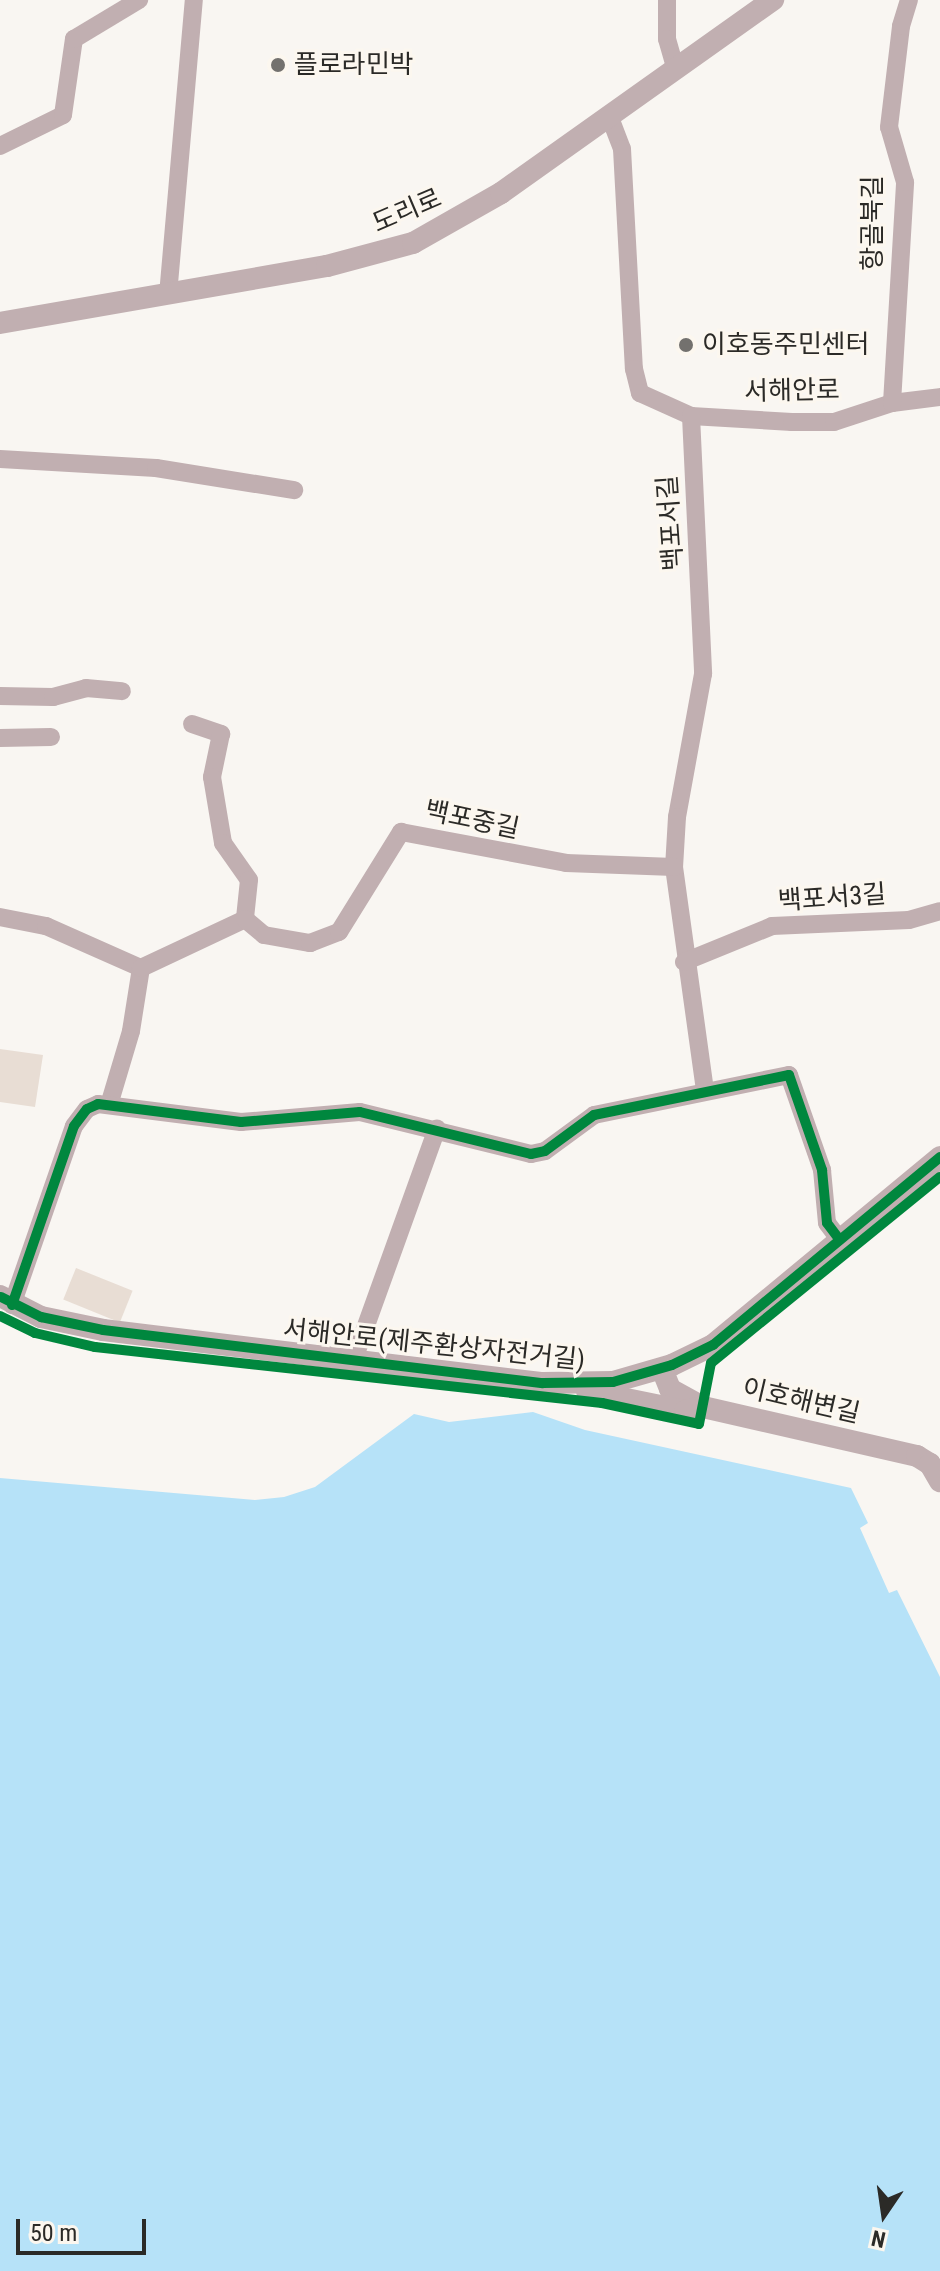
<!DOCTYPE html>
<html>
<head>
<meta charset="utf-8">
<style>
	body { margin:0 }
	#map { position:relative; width:940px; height:2271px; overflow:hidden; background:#f9f6f2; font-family:"Roboto Condensed","Noto Sans KR",sans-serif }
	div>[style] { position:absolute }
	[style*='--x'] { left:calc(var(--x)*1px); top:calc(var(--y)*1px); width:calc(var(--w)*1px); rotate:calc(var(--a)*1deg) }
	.water>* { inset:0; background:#b6e2f8 }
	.building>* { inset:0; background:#e8ddd4; transform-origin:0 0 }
	.minor>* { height:18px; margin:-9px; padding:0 9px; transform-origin:9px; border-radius:9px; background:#c1afb1 }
	.tertiary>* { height:22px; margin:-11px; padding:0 11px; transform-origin:11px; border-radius:11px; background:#c1afb1 }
	.cycleway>* { height:10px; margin:-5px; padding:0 5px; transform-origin:5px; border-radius:5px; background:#00873e }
	.dots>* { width:22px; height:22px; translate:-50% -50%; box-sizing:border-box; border:4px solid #fcf7ef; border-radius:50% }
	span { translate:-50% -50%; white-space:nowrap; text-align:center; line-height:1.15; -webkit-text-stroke:6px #fcf7ef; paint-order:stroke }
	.poi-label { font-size:26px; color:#2b2a27 }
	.left { translate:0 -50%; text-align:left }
	.street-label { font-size:26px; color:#2b2a27 }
	.north { position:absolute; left:844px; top:2175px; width:80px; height:80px; -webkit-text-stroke:6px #fcf7ef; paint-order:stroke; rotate:193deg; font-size:22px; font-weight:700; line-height:32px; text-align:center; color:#2b2a27 }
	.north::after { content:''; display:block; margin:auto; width:28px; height:36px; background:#2b2a27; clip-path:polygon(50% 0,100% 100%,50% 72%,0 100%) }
	.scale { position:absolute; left:16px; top:2219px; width:130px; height:36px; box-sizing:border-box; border:4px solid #2b2a27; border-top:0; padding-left:10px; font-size:24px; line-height:28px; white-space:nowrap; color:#2b2a27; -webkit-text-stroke:6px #fcf7ef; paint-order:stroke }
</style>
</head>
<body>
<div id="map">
	<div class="water">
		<i style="clip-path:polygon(533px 1412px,585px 1430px,851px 1488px,868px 1523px,860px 1528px,889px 1593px,897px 1590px,940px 1677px,940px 2271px,0 2271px,0 1478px,255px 1500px,284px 1497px,315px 1487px,414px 1414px,449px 1422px)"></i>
	</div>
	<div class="building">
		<i style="clip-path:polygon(0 1049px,43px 1055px,35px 1107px,0 1102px)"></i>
		<i style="left:76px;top:1268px;width:61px;height:34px;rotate:22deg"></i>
	</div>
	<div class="minor">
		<i style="--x:667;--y:0;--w:39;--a:90"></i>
		<i style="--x:667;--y:39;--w:29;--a:74"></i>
		<i style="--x:609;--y:115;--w:36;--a:69"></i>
		<i style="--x:622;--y:149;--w:220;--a:86.9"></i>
		<i style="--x:634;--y:369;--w:25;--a:76"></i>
		<i style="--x:640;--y:393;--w:56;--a:24.3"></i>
		<i style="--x:691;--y:416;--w:101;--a:3.4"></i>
		<i style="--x:792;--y:422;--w:42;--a:0"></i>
		<i style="--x:834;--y:422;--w:61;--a:-18.1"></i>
		<i style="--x:892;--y:403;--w:48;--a:-7.1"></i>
		<i style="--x:0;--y:146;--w:70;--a:-26.2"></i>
		<i style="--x:63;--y:115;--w:77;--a:-81.8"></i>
		<i style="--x:74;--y:39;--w:76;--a:-31"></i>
		<i style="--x:168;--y:295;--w:296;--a:-85"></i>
		<i style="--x:892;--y:403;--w:221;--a:-86.6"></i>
		<i style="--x:905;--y:182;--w:57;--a:-106.2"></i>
		<i style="--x:889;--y:127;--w:102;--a:-83.2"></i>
		<i style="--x:901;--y:26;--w:27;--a:-73"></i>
		<i style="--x:691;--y:416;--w:258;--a:87.3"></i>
		<i style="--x:703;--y:674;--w:145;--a:100.3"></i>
		<i style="--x:677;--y:817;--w:50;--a:93.4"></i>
		<i style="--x:674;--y:867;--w:225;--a:82.1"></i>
		<i style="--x:0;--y:459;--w:156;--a:3.3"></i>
		<i style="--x:156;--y:468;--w:140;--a:9.1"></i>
		<i style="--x:0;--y:696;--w:53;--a:1.1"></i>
		<i style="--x:53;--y:697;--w:34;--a:-15"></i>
		<i style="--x:86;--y:688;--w:36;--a:5"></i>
		<i style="--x:192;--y:724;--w:31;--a:19"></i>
		<i style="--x:221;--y:734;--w:44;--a:101.8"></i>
		<i style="--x:212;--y:777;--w:67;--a:80.5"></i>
		<i style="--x:223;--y:843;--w:45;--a:54.9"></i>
		<i style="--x:249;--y:880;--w:39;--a:96"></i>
		<i style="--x:0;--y:738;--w:51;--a:-1.1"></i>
		<i style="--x:0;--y:917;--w:47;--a:11.1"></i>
		<i style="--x:46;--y:926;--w:104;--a:23.9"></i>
		<i style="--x:684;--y:962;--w:95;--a:-22.2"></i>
		<i style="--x:772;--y:926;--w:137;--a:-2.5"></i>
		<i style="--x:909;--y:920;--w:32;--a:-16"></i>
		<i style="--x:109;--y:1105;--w:77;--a:-73.4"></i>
		<i style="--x:131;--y:1031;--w:64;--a:-81"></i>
		<i style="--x:141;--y:968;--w:115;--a:-25.2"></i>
		<i style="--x:245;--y:919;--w:25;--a:40"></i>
		<i style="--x:264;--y:935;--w:47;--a:9.9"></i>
		<i style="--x:310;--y:943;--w:31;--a:-21"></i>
		<i style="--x:339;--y:932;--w:118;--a:-58.2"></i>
		<i style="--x:401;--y:832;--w:168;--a:10.6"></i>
		<i style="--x:566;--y:863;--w:108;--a:2.1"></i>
		<i style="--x:12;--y:1305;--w:189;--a:-70.9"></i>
		<i style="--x:74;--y:1126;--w:21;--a:-53"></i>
		<i style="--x:87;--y:1109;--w:12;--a:-24"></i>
		<i style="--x:98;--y:1104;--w:144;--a:7.2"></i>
		<i style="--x:241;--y:1122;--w:119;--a:-4.8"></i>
		<i style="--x:360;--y:1112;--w:176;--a:13.8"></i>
		<i style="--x:531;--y:1154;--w:14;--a:-12"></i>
		<i style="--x:545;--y:1151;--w:61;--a:-36.3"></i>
		<i style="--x:594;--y:1115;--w:199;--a:-11.6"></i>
		<i style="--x:789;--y:1075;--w:101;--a:70.8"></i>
		<i style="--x:822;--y:1170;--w:53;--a:84.6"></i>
		<i style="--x:827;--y:1223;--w:21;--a:53"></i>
		<i style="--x:354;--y:1359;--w:245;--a:-70.2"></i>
	</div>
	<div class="tertiary">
		<i style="--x:0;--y:323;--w:332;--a:-9.9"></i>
		<i style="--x:327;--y:266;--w:89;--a:-15"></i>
		<i style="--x:413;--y:243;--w:101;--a:-29.6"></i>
		<i style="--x:501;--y:193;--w:334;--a:-35.4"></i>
		<i style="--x:0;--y:1296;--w:46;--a:27.1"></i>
		<i style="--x:41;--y:1317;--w:63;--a:11.8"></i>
		<i style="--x:103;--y:1330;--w:443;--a:6.9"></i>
		<i style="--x:543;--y:1383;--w:70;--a:-0.8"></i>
		<i style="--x:613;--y:1382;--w:61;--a:-16.1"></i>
		<i style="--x:672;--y:1365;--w:46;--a:-26"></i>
		<i style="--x:713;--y:1345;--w:295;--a:-39.6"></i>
		<i style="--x:662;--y:1369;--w:22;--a:68"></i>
		<i style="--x:670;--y:1389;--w:37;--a:29"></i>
		<i style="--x:587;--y:1391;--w:100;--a:11.5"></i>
		<i style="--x:685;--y:1411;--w:18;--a:-13"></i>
		<i style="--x:703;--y:1407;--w:220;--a:12.9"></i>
		<i style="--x:917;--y:1456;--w:15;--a:32"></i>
		<i style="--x:930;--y:1464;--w:20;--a:60"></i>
	</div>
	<div class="cycleway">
		<i style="--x:1;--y:1297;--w:45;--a:26.6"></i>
		<i style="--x:41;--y:1317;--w:63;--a:11.8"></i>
		<i style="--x:103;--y:1330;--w:443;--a:6.9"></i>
		<i style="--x:543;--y:1383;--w:70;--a:-0.8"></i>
		<i style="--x:613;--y:1382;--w:61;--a:-16.1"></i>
		<i style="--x:672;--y:1365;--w:46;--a:-26"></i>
		<i style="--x:713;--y:1345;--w:295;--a:-39.6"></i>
		<i style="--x:12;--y:1305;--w:189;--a:-70.9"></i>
		<i style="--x:74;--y:1126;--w:21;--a:-53"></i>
		<i style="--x:87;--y:1109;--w:12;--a:-24"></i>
		<i style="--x:98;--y:1104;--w:144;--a:7.2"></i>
		<i style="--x:241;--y:1122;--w:119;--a:-4.8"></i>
		<i style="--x:360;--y:1112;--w:176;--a:13.8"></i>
		<i style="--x:531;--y:1154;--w:14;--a:-12"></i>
		<i style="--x:545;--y:1151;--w:61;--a:-36.3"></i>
		<i style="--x:594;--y:1115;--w:199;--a:-11.6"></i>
		<i style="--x:789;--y:1075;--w:101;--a:70.8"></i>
		<i style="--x:822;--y:1170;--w:53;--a:84.6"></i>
		<i style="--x:827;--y:1223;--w:21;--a:53"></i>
		<i style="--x:0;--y:1316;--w:39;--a:26"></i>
		<i style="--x:35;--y:1333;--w:62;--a:13.1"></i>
		<i style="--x:95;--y:1347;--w:510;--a:6.3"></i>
		<i style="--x:602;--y:1403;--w:99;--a:12.2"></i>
		<i style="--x:699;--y:1424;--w:62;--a:-78.9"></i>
		<i style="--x:711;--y:1363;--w:295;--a:-39.1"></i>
	</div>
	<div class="dots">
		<i style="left:278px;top:65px;background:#73716e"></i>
		<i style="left:686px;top:345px;background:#73716e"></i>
	</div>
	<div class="poi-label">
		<span class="left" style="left:294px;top:65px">플로라민박</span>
		<span class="left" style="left:702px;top:345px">이호동주민센터</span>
	</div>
	<div class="street-label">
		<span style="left:407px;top:211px;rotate:-23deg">도리로</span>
		<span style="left:873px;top:223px;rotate:-90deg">항골북길</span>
		<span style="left:792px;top:391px;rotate:-1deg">서해안로</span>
		<span style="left:671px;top:523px;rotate:-94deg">백포서길</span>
		<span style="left:472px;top:820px;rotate:12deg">백포중길</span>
		<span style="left:832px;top:898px;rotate:-4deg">백포서3길</span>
		<span style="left:434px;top:1345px;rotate:6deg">서해안로(제주환상자전거길)</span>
		<span style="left:801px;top:1401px;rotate:13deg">이호해변길</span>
	</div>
	<div class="north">N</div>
	<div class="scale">50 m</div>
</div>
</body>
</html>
